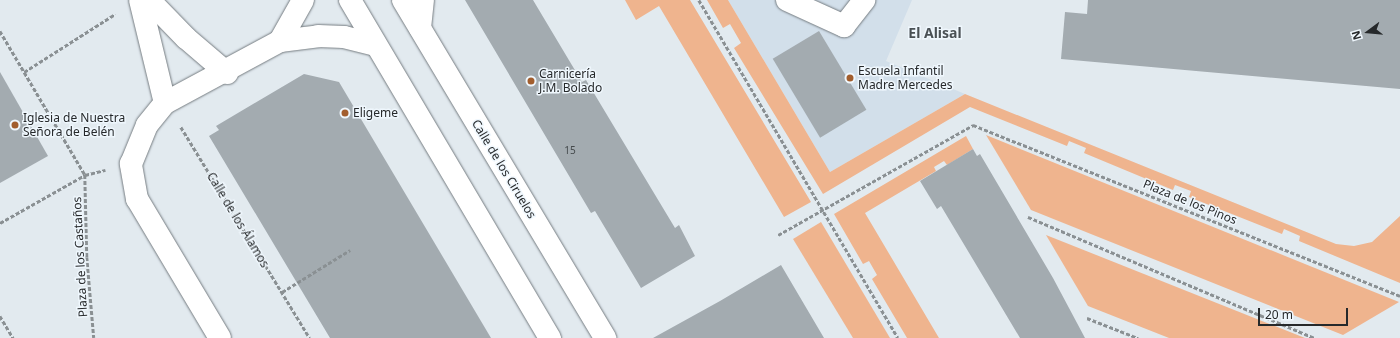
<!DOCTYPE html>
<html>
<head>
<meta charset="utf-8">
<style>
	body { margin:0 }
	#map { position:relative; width:1400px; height:338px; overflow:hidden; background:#e2eaef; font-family:"Noto Sans",sans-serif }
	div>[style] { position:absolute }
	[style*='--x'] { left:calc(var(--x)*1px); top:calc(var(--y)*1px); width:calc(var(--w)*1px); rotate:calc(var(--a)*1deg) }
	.built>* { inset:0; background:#d2dfea }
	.green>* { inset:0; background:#efb48e }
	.building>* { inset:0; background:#a3abb0; transform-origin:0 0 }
	.path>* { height:2.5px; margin-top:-1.25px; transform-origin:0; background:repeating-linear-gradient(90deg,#8a9093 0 4px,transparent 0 6px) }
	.roads { filter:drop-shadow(0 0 1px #757c81) drop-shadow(0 0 1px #757c81) }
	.minor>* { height:22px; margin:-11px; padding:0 11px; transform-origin:11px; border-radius:11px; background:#fff }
	.major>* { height:22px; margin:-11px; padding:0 11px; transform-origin:11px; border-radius:11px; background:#fff }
	.dots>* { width:11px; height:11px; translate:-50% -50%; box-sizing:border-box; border:2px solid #eff7fd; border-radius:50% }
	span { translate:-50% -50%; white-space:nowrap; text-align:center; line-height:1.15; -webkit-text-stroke:3px #eff7fd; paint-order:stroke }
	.number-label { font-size:10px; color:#454a4c }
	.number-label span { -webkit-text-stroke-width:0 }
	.poi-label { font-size:12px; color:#26292b }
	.left { translate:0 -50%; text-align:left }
	.street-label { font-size:12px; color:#26292b }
	.quarter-label { font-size:14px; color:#4a5155; font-weight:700 }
	.north { position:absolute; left:1348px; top:12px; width:40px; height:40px; -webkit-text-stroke:3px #eff7fd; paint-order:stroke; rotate:254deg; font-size:11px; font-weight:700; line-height:16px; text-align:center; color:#26292b }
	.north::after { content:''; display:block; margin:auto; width:14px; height:18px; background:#26292b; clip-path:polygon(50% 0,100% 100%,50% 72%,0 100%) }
	.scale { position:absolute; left:1258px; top:308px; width:90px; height:18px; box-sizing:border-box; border:2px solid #26292b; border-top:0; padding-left:5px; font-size:12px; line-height:14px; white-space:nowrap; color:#26292b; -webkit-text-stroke:3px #eff7fd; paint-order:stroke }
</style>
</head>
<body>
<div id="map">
	<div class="built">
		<i style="clip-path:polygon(728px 0,912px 0,886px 61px,965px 94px,830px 172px)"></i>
	</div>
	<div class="green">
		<i style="clip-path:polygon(625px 0,690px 0,811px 202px,784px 217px,659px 6px,636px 20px)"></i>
		<i style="clip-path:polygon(707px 0,728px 0,830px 172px,965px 94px,1336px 244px,1354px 246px,1372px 242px,1400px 216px,1400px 283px,1299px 241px,1300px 236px,1284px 229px,1282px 234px,1189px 197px,1191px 191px,1175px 185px,1173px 190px,1084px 153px,1086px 148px,1069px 141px,1067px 146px,970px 107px,823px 194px,734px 48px,741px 43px,730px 24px,723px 28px)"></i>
		<i style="clip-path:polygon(986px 135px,1399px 302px,1343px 335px,1031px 210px)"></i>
		<i style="clip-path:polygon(966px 136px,973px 149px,947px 165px,944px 161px,934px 167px,936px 171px,865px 213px,939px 338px,907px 338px,872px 279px,877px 275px,869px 261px,863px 264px,834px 214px)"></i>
		<i style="clip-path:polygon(821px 222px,890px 338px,853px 338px,793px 239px)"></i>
		<i style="clip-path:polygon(1046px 235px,1305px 338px,1169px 338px,1088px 306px)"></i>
	</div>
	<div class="building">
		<i style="clip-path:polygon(465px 0,533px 0,582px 82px,586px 80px,675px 228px,679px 225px,695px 256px,641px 288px,595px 211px,591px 213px)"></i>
		<i style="clip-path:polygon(1088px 0,1400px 0,1400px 89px,1061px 59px,1065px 12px,1087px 14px)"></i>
		<i style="left:819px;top:31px;width:92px;height:54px;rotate:59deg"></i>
		<i style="clip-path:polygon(0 72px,48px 156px,0 183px)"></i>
		<i style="clip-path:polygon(304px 74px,339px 82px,491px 338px,330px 338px,209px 136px,219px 130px,216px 126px)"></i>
		<i style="clip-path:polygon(973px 149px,977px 156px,980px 154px,1053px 278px,1085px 338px,1020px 338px,941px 206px,937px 209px,920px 181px)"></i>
		<i style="clip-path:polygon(781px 265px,824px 338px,653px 338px,720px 301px)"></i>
	</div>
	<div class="path">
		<i style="--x:699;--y:0;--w:392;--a:59.5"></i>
		<i style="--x:0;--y:31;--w:167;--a:59.4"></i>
		<i style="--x:85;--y:175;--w:82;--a:88.6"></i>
		<i style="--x:87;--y:257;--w:81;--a:85.1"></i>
		<i style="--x:24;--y:72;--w:108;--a:-32.5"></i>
		<i style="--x:181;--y:127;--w:247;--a:58.6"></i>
		<i style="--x:1028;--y:217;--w:311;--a:22.9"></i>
		<i style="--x:0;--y:223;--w:98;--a:-29.5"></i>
		<i style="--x:85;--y:175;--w:21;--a:-14"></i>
		<i style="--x:778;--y:235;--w:224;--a:-29.4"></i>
		<i style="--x:973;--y:125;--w:460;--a:21.8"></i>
		<i style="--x:282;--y:292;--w:80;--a:-31.7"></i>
		<i style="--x:0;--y:316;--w:26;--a:59"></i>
		<i style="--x:1087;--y:318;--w:55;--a:21.4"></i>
	</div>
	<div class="roads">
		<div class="minor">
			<i style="--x:140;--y:0;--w:106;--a:76.4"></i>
			<i style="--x:149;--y:0;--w:53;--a:45.8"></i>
			<i style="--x:186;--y:38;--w:54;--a:40.5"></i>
			<i style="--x:787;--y:0;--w:63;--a:24.5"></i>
			<i style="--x:844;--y:26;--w:33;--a:-52"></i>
			<i style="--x:420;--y:28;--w:28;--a:-84"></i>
			<i style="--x:280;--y:41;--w:47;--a:-60.7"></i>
			<i style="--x:220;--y:338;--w:162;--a:-120.8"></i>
			<i style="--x:137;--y:199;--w:36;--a:-100"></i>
			<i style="--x:131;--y:164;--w:42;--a:-67.7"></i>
			<i style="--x:147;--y:125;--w:28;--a:-51"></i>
			<i style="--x:165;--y:103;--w:131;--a:-28.3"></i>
			<i style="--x:280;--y:41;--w:38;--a:-7"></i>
			<i style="--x:318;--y:36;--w:26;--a:2"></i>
			<i style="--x:344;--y:37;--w:32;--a:14"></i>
		</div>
		<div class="major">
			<i style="--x:350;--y:0;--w:393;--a:59.4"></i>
			<i style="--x:403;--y:0;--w:394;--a:59.1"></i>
		</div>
	</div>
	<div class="dots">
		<i style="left:850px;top:78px;background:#a25e2e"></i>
		<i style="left:531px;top:81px;background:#a25e2e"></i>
		<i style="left:345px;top:113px;background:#a25e2e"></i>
		<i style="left:15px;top:125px;background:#a25e2e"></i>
	</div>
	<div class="number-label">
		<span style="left:570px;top:151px">15</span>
	</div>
	<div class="poi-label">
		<span class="left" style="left:858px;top:78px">Escuela Infantil<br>Madre Mercedes</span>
		<span class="left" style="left:539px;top:81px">Carnicería<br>J.M. Bolado</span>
		<span class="left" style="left:353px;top:113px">Eligeme</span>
		<span class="left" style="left:23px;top:125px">Iglesia de Nuestra<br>Señora de Belén</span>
	</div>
	<div class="street-label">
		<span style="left:504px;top:169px;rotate:59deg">Calle de los Ciruelos</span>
		<span style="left:1190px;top:202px;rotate:22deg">Plaza de los Pinos</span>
		<span style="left:238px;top:220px;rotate:59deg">Calle de los Álamos</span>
		<span style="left:80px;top:257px;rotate:-93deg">Plaza de los Castaños</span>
	</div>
	<div class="quarter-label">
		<span style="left:935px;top:33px">El Alisal</span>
	</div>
	<div class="north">N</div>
	<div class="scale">20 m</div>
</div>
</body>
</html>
